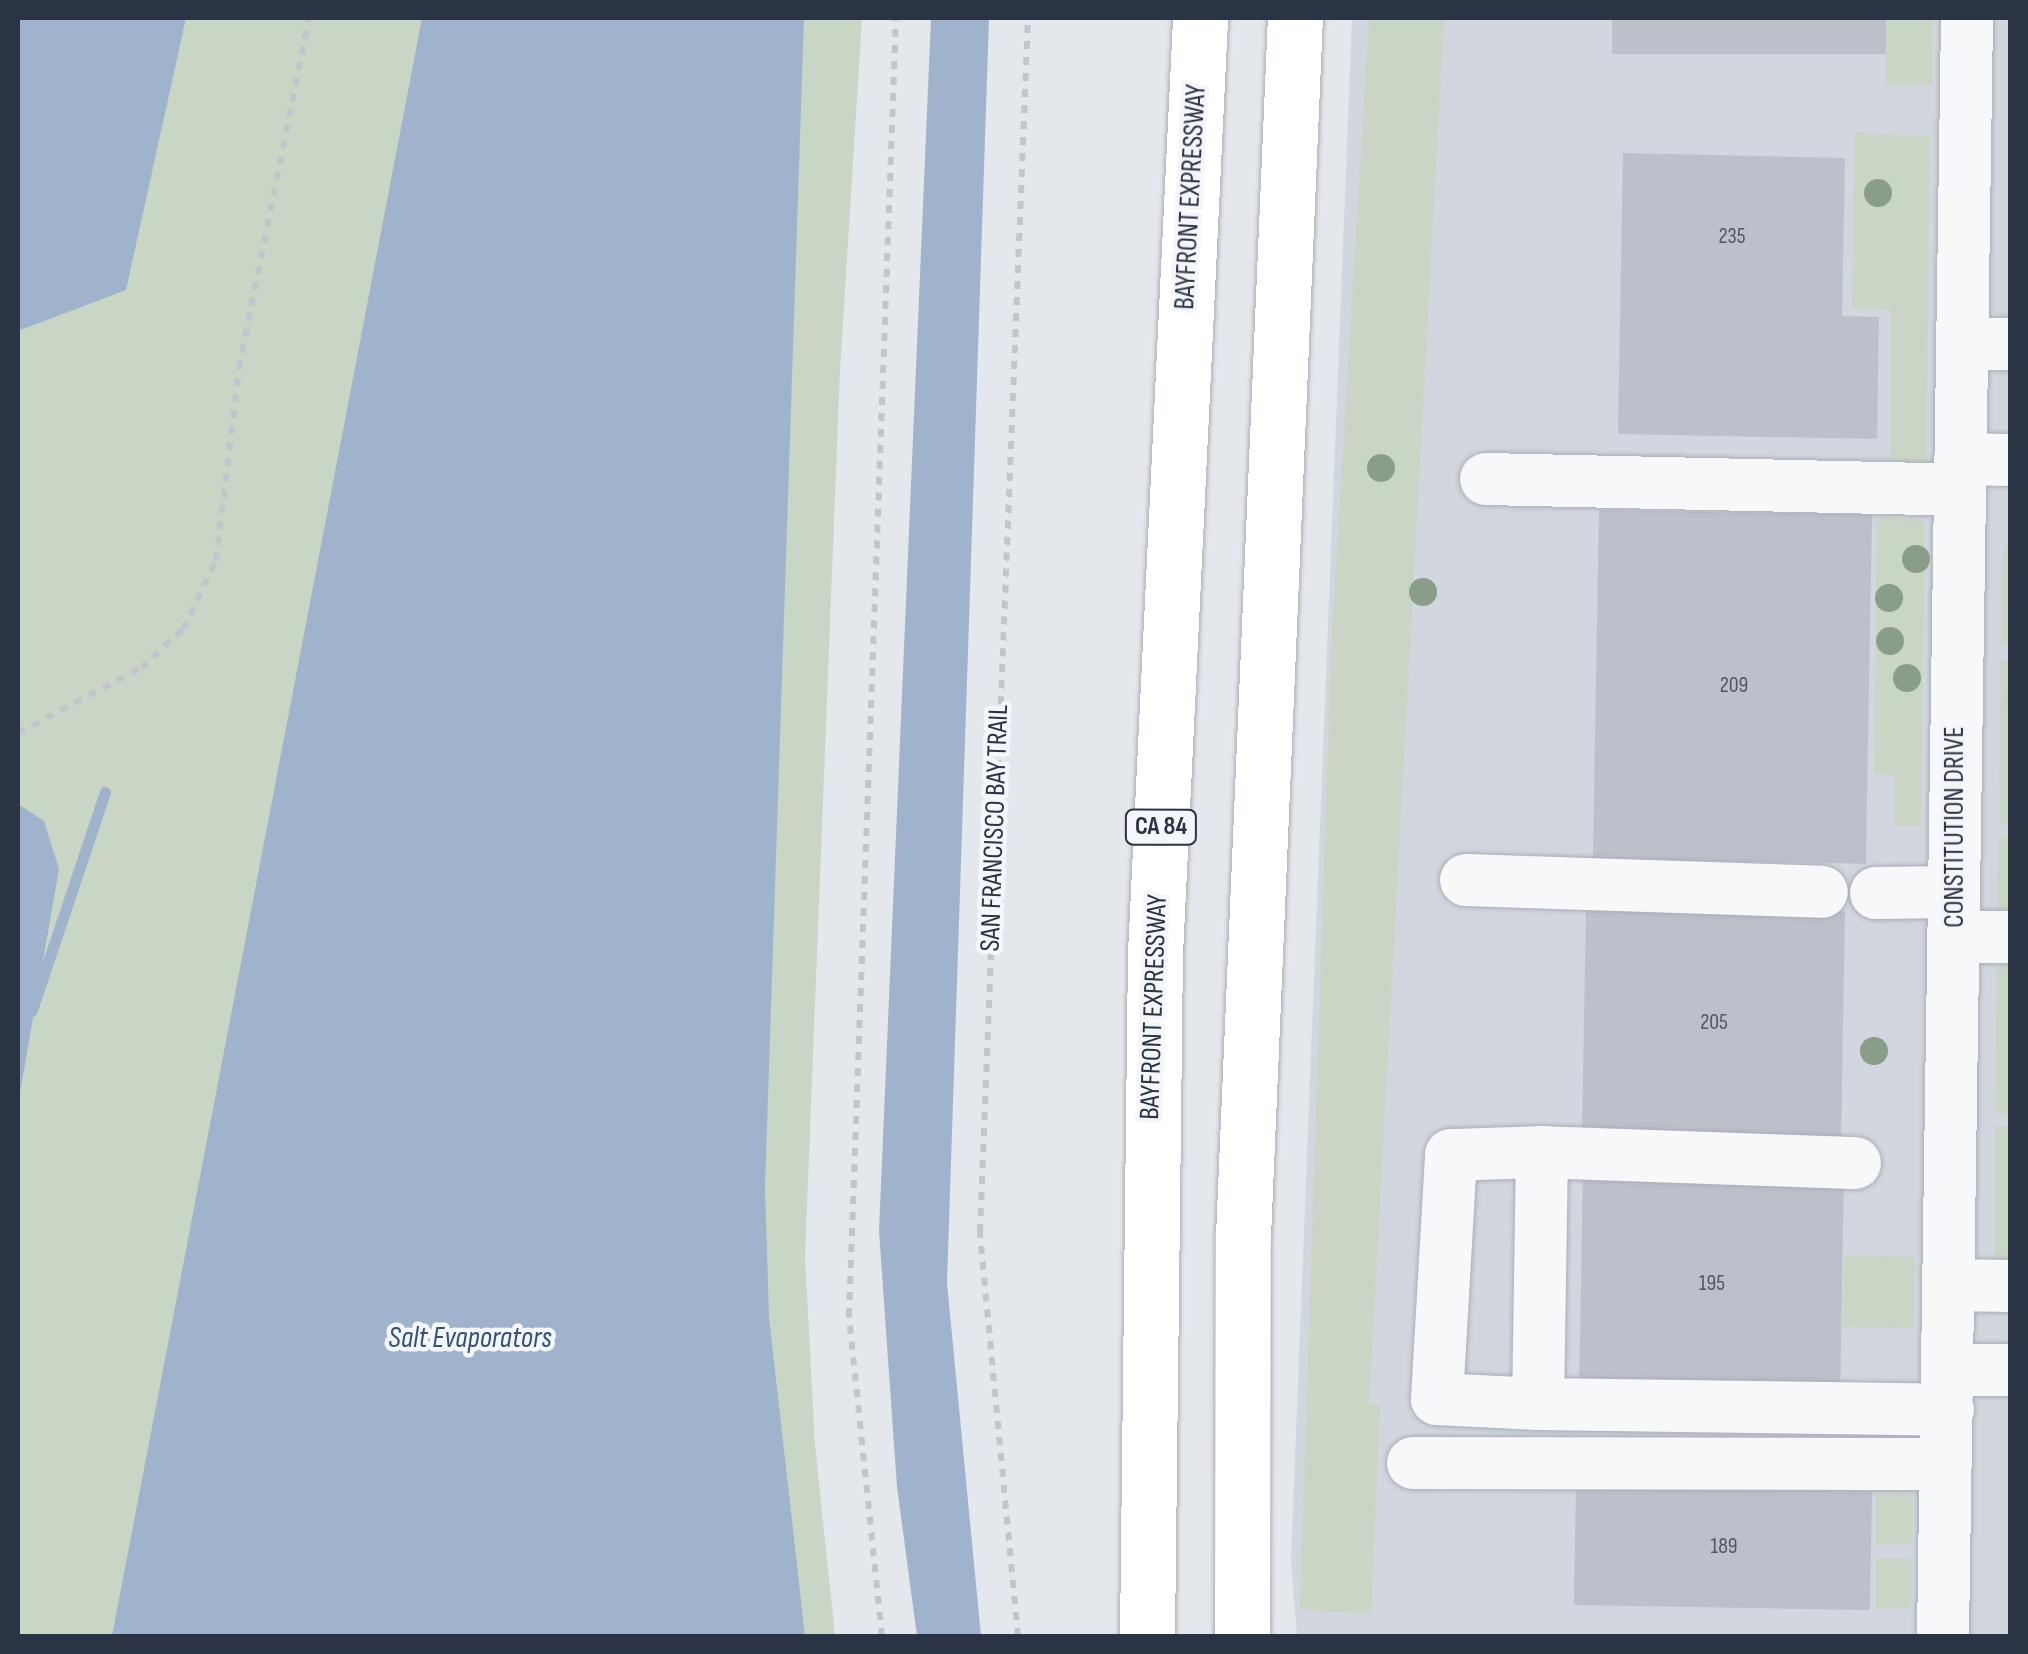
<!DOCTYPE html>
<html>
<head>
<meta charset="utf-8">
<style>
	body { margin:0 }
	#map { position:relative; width:2028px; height:1654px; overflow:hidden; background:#e4e7ec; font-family:"Sofia Sans Condensed",sans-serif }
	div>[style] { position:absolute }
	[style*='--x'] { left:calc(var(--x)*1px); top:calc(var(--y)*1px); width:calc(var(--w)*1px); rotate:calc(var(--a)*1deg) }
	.built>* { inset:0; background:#d2d6de }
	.green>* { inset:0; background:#c9d6c5; transform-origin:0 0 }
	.water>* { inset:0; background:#9fb4cc }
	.stream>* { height:11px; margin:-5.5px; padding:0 5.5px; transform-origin:5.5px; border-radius:5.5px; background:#9fb4cc }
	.building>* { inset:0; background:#bbc0ca; transform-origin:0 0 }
	.path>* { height:6px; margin-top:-3px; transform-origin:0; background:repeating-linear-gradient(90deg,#c2c5cb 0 8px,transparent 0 16px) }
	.roads { filter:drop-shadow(0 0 2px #a9aeb7) drop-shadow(0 0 2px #a9aeb7) }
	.minor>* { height:52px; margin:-26px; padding:0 26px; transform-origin:26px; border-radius:26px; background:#f7f8fa }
	.highway>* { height:55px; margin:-27.5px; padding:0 27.5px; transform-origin:27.5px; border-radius:27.5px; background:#fff }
	.trees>* { width:28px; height:28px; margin:-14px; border-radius:50%; background:#899d89 }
	span { translate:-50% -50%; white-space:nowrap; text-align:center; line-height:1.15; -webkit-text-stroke:9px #f4f6f9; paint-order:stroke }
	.number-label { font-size:22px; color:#4f5766 }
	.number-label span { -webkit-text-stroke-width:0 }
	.shield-label span { padding:2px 8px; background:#f4f6f9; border:2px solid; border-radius:8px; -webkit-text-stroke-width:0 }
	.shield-label { font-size:25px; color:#2b3445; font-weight:700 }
	.street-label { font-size:28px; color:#2b3445 }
	.water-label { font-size:30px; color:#34527a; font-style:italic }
	.frame { position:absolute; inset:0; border:20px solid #2b3445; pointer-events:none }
</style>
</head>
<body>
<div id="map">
	<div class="built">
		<i style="clip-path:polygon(1352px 18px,2010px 18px,2010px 1636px,1297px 1636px,1291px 1560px)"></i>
	</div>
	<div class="green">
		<i style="clip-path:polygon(18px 18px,862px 18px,840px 370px,805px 1257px,815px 1445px,835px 1636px,18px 1636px)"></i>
		<i style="clip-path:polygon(1369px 18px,1444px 18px,1369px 1404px,1380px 1405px,1371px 1614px,1300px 1610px,1331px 650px)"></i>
		<i style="left:1886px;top:18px;width:46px;height:67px"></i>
		<i style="clip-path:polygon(1855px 132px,1930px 137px,1926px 464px,1890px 468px,1890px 310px,1852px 309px)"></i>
		<i style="clip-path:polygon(1877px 516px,1925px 520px,1921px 826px,1894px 826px,1895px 775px,1874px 774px)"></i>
		<i style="clip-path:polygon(2010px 533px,2010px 646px,2001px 646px,2002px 558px)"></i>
		<i style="clip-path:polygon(2001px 660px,2010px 660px,2010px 823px,1999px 823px)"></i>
		<i style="clip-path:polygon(1999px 837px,2010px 837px,2010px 914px,1997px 914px)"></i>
		<i style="clip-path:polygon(2010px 963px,2010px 1113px,1995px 1114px,1997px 966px)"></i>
		<i style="left:1995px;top:1126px;width:15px;height:133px"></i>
		<i style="left:1915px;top:1257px;width:71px;height:71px;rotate:91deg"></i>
		<i style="left:1876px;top:1494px;width:36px;height:51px"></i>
		<i style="left:1876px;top:1558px;width:35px;height:51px"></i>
	</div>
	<div class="water">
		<i style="clip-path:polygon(18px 18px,186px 18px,126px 290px,18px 331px)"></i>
		<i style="clip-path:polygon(422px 18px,804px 18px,765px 1188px,769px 1317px,805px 1636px,112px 1636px)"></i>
		<i style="clip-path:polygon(931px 18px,989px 18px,947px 1283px,981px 1636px,917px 1636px,897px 1487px,879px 1231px)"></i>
		<i style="clip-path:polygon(18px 804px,44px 821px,59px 869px,18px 1104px)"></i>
	</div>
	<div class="stream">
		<i style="--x:32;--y:1010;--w:230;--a:-71.5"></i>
	</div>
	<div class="building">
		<i style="left:1612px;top:18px;width:274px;height:36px"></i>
		<i style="clip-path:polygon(1623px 153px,1845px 158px,1842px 316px,1879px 317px,1877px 439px,1618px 434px)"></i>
		<i style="left:1599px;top:510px;width:273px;height:349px;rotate:1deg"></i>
		<i style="left:1586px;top:907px;width:259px;height:226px;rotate:1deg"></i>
		<i style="left:1583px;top:1169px;width:261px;height:225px;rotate:1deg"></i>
		<i style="left:1576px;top:1486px;width:296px;height:119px;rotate:1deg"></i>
	</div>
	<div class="path">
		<i style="--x:18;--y:733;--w:139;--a:-27.9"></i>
		<i style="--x:141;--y:668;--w:57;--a:-42.9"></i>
		<i style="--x:183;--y:629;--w:76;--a:-64.1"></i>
		<i style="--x:216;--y:561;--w:194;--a:-83.2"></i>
		<i style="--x:239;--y:368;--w:357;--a:-78.7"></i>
		<i style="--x:882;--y:1636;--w:322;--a:-95.9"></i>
		<i style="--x:849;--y:1316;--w:1299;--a:-87.93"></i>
		<i style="--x:1018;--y:1636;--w:406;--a:-95.4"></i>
		<i style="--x:980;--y:1232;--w:1215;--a:-87.74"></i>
	</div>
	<div class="roads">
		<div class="minor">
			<i style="--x:1962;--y:344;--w:48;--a:0"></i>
			<i style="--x:1960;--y:459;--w:50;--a:1.1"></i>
			<i style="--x:1486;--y:479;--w:472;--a:1.3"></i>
			<i style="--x:1466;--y:880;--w:356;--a:1.9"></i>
			<i style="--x:1876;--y:893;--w:76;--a:-0.8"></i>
			<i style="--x:1954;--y:937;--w:56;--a:0"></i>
			<i style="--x:1855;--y:1163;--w:313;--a:-178"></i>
			<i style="--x:1542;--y:1152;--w:252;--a:90.9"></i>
			<i style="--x:1538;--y:1404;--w:410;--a:0.8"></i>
			<i style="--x:1949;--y:1285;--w:61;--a:0.9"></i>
			<i style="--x:1947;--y:1370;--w:63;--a:0"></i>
			<i style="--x:1538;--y:1404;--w:101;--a:-177.2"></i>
			<i style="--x:1437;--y:1399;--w:244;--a:-86.7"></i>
			<i style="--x:1451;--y:1155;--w:91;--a:-1.9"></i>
			<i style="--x:1413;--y:1463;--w:533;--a:0.11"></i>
			<i style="--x:1943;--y:1636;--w:1618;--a:-89.15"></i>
		</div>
		<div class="highway">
			<i style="--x:1147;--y:1636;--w:683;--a:-89.33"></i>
			<i style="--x:1155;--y:953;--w:936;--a:-87.24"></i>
			<i style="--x:1242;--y:1636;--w:400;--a:-89.9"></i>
			<i style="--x:1243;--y:1236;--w:1219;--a:-87.56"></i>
		</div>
	</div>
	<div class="trees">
		<i style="left:1878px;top:193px"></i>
		<i style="left:1381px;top:468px"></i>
		<i style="left:1916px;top:559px"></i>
		<i style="left:1423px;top:592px"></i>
		<i style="left:1889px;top:598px"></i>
		<i style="left:1890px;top:641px"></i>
		<i style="left:1907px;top:678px"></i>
		<i style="left:1874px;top:1051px"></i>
	</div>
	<div class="number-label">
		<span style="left:1732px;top:237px">235</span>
		<span style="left:1734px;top:686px">209</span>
		<span style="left:1714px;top:1023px">205</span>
		<span style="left:1712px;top:1284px">195</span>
		<span style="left:1724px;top:1547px">189</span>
	</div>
	<div class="shield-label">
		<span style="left:1161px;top:827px">CA 84</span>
	</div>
	<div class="street-label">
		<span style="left:1191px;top:197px;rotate:-87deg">BAYFRONT EXPRESSWAY</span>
		<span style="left:1955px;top:827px;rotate:-90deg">CONSTITUTION DRIVE</span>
		<span style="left:995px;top:828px;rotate:-88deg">SAN FRANCISCO BAY TRAIL</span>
		<span style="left:1154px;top:1007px;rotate:-88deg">BAYFRONT EXPRESSWAY</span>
	</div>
	<div class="water-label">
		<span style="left:470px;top:1338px">Salt Evaporators</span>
	</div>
	<div class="frame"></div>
</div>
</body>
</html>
